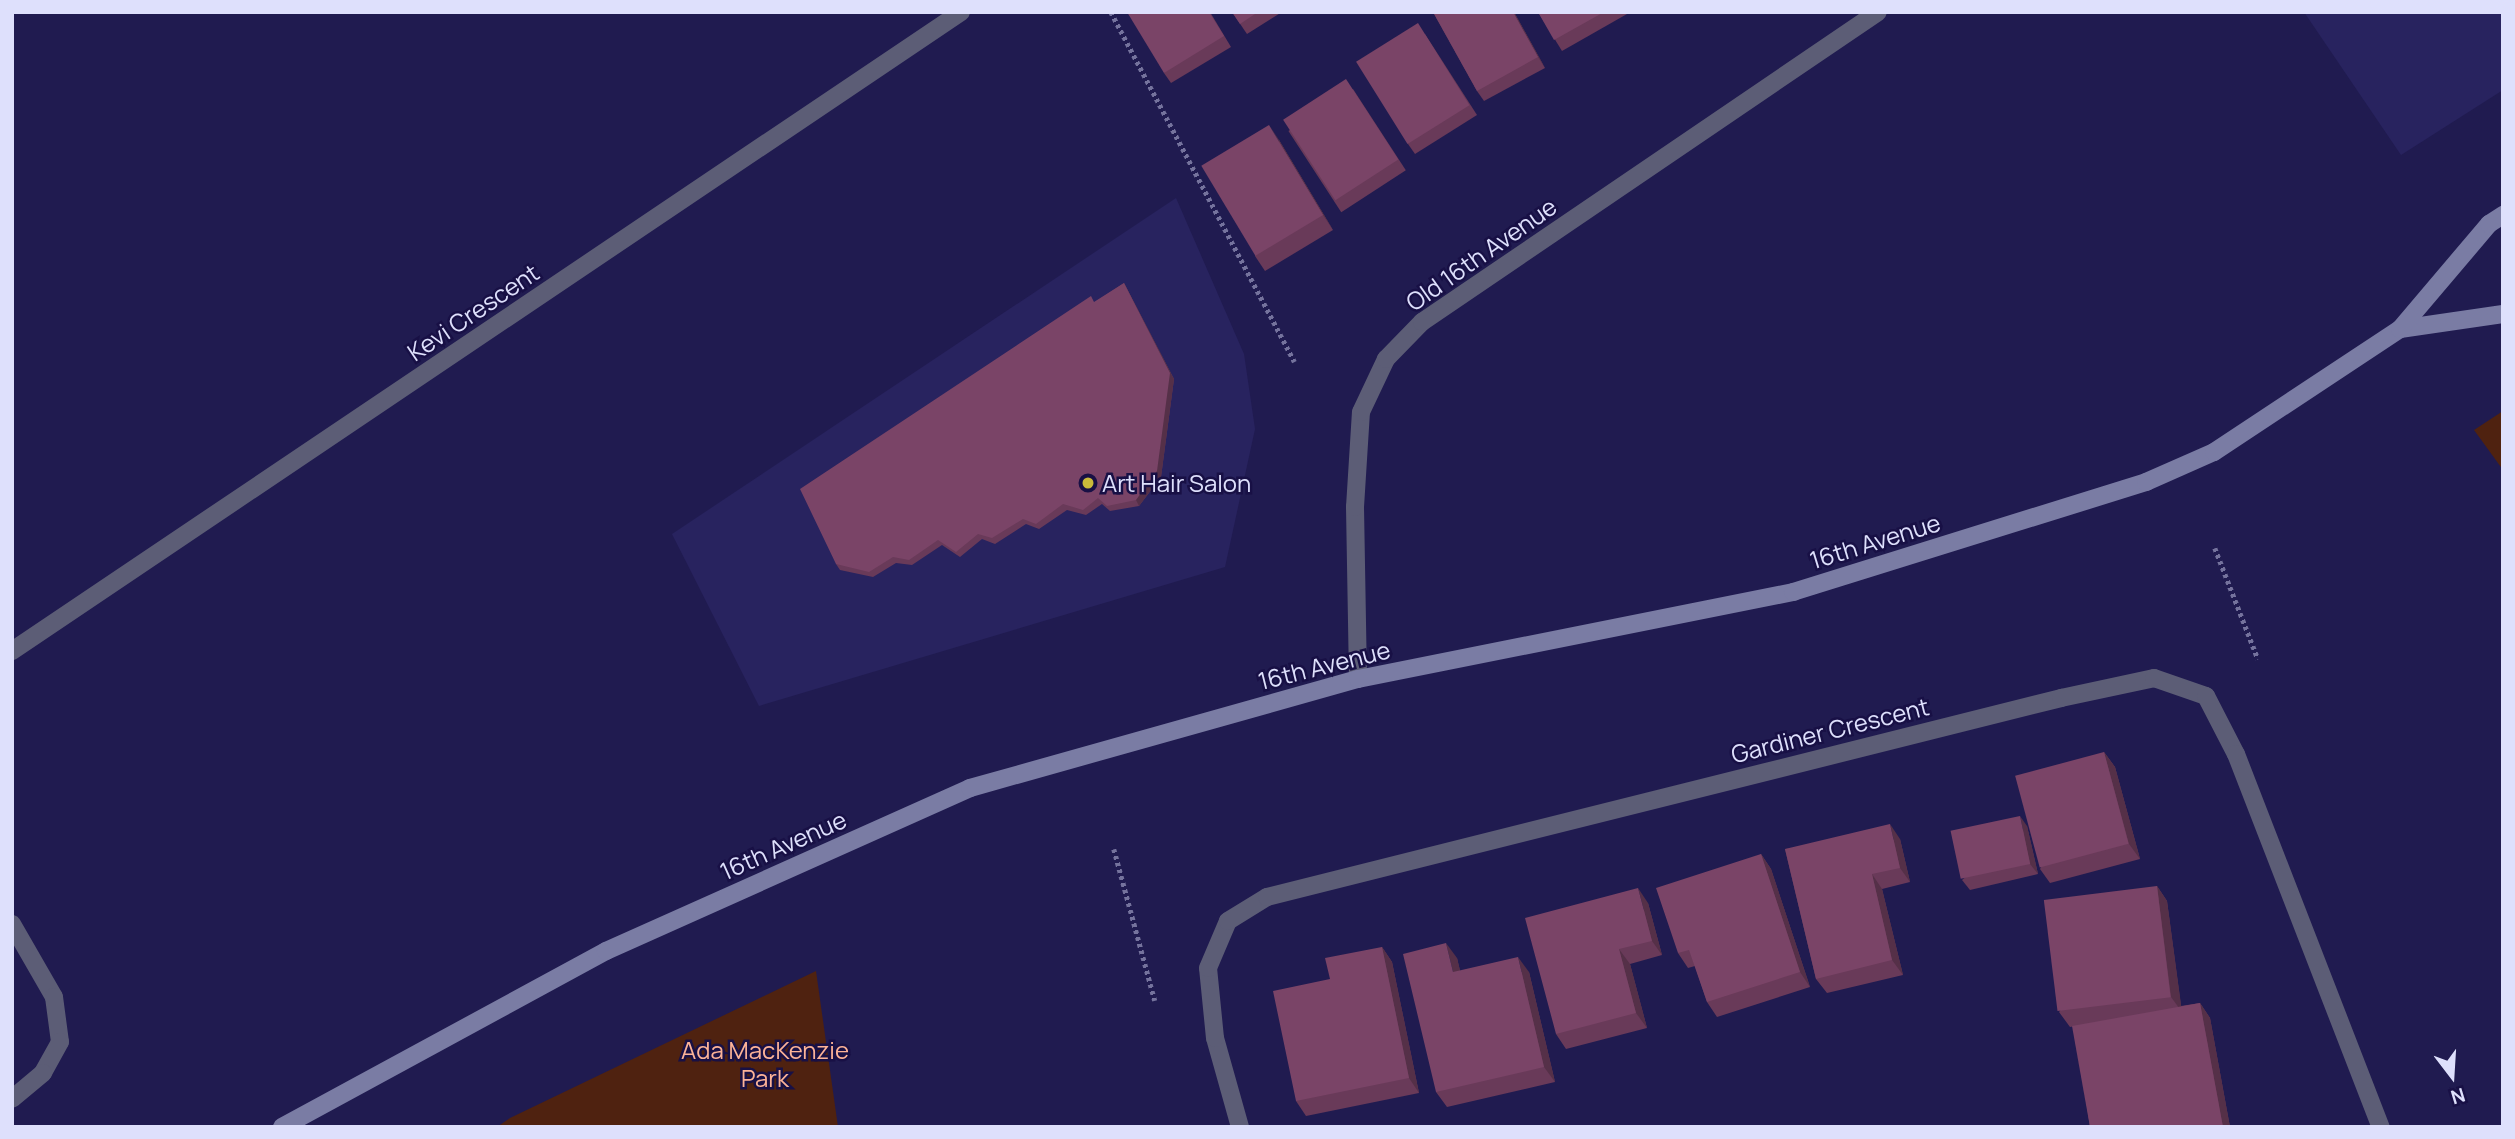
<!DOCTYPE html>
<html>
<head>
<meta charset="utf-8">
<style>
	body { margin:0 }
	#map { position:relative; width:2515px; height:1139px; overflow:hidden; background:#201b50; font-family:Manrope,sans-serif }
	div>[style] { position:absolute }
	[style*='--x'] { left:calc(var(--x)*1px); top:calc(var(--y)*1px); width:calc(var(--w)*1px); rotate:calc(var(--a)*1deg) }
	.built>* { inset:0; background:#28235f }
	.green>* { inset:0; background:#4f2210 }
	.path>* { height:4.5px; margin-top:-2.25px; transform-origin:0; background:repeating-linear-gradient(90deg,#75739d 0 3.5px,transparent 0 7px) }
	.minor>* { height:18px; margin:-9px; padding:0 9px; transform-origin:9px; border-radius:9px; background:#5c5d76 }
	.secondary>* { height:18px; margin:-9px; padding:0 9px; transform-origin:9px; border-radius:9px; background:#7a7ca4 }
	.wall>* { inset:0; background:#693a59; transform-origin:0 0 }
	.shaded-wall>* { inset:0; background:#553048 }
	.building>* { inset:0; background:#7a4467; transform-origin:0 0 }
	.dots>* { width:19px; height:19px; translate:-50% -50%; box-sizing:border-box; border:4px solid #181045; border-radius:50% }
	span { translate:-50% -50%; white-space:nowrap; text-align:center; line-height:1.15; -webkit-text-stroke:5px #181045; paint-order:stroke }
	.street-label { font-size:24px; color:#dee0fc }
	.poi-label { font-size:24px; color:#dee0fc }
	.left { translate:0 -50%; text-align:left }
	.park-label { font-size:24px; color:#fcb397 }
	.frame { position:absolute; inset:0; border:14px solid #dee0fc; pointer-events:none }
	.north { position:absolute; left:2417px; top:1041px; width:70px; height:70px; -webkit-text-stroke:5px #181045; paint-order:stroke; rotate:163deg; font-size:19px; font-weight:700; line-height:28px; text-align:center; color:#dee0fc }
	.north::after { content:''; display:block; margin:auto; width:24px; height:32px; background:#dee0fc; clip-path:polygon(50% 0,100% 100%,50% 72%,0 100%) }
</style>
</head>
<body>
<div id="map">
	<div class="built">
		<i style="clip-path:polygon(2304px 12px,2503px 12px,2503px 90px,2401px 155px)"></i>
		<i style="clip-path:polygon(1176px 198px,1244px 354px,1255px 429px,1225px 567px,759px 706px,672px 534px)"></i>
	</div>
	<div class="green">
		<i style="clip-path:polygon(2503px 411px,2503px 470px,2474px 430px)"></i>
		<i style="clip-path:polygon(816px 971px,838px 1127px,497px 1127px,510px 1118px)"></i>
	</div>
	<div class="path">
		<i style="--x:1111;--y:12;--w:395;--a:62.3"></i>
		<i style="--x:2215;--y:548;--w:119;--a:68.8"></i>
		<i style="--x:1114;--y:849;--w:157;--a:74.9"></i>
	</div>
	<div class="minor">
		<i style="--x:12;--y:651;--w:1144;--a:-33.95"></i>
		<i style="--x:1358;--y:679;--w:172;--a:-91"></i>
		<i style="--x:1355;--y:507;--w:95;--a:-86.4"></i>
		<i style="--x:1361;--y:412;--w:59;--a:-64.7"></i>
		<i style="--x:1386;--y:359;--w:52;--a:-45.8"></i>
		<i style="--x:1422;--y:322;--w:551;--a:-34.21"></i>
		<i style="--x:12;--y:924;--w:84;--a:60.1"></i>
		<i style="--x:54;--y:997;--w:45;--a:82.4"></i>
		<i style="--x:60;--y:1042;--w:35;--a:119"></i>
		<i style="--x:43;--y:1073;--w:40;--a:140"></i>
		<i style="--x:1240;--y:1127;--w:92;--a:-105.7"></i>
		<i style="--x:1215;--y:1038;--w:70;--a:-95.7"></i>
		<i style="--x:1208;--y:968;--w:51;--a:-66.9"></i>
		<i style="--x:1228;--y:921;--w:46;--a:-31.6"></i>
		<i style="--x:1267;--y:897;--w:819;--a:-14.07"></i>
		<i style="--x:2061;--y:698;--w:95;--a:-12.1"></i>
		<i style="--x:2154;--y:678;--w:55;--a:19.1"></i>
		<i style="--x:2206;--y:696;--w:65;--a:62.7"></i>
		<i style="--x:2236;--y:754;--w:400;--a:68.8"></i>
	</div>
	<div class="secondary">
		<i style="--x:2400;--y:329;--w:104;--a:-8.3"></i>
		<i style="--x:282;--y:1127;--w:369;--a:-28.5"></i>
		<i style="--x:606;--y:951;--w:399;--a:-24.1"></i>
		<i style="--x:970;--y:788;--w:403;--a:-15.7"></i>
		<i style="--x:1358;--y:679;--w:444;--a:-11.3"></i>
		<i style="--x:1793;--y:592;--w:370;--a:-17.3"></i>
		<i style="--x:2146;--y:482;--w:74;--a:-23.8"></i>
		<i style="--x:2214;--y:452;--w:223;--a:-33.5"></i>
		<i style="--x:2400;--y:329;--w:138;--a:-49.7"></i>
		<i style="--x:2489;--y:224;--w:17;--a:-33"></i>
	</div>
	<div class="wall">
		<i style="clip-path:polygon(1210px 12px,1231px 47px,1171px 83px,1164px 73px)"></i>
		<i style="clip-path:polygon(1232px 12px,1282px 12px,1247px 34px)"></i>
		<i style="clip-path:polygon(1433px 12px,1514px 12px,1545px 68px,1484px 101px,1477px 91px)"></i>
		<i style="clip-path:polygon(1538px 12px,1626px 12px,1627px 14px,1562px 51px)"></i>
		<i style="clip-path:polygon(1425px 34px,1477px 115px,1415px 154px,1408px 144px)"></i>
		<i style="left:1353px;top:89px;width:97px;height:77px;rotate:57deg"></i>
		<i style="clip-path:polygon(1279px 140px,1333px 230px,1265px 271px,1255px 256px)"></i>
		<i style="clip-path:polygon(1124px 283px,1174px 379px,1161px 477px,1139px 506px,1110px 511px,1102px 504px,1086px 515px,1067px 510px,1039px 529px,1026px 524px,995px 544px,982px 539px,960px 557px,942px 545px,912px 565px,896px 563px,873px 577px,840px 570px,836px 564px,1095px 302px)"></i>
		<i style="clip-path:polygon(2104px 752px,2115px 767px,2140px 859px,2050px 883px,2040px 869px)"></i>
		<i style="clip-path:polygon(2027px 826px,2038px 874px,1970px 890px,1962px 880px)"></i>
		<i style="clip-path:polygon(1900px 839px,1910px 882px,1882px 889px,1903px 975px,1827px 993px,1816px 979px,1785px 849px)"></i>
		<i style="clip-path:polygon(1761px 854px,1771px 869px,1810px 987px,1717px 1017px,1707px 1002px,1695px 966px,1688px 968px,1678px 953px)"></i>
		<i style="clip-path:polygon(2157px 886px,2167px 901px,2181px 1006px,2200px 1003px,2210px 1018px,2230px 1127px,2090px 1127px,2075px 1026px,2070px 1027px,2059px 1012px)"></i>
		<i style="clip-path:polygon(1648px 903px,1662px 955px,1630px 964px,1647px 1028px,1566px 1049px,1556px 1034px)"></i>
		<i style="clip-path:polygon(1382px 947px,1392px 962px,1419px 1093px,1306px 1116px,1296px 1101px,1330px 979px)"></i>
		<i style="clip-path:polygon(1457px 958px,1460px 971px,1529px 972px,1555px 1082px,1447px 1107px,1436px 1092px)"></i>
	</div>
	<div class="shaded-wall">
		<i style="clip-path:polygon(1513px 12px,1514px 12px,1545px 68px,1538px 57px)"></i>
		<i style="clip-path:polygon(1269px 125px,1279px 140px,1333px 230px,1323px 215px)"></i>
		<i style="clip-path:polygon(1124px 283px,1174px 379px,1161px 477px,1139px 506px,1136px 500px)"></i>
		<i style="clip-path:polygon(2104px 752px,2115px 767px,2140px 859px,2129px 844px)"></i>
		<i style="clip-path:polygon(2020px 816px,2027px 826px,2038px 874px,2030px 864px)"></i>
		<i style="clip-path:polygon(1890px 824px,1900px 839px,1910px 882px,1900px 868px)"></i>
		<i style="clip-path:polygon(1761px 854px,1771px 869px,1810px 987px,1800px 972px)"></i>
		<i style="clip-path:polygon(1872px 874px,1882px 889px,1903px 975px,1892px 960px)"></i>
		<i style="clip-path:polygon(2157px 886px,2167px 901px,2182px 1012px,2171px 997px)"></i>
		<i style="clip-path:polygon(1638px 888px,1648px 903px,1662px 955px,1652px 941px)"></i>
		<i style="clip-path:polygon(1446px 943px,1457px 958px,1464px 987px,1453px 972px)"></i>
		<i style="clip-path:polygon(1382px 947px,1392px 962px,1419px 1093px,1409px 1078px)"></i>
		<i style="clip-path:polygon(1619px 949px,1630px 964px,1647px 1028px,1636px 1013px)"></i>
		<i style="clip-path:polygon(1518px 957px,1529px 972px,1555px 1082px,1544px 1067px)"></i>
		<i style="clip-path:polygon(2200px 1003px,2210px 1018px,2230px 1127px,2223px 1127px)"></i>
	</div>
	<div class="building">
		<i style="clip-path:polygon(1127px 12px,1209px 12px,1224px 36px,1164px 73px)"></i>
		<i style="clip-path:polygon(1232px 12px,1258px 12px,1240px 24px)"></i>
		<i style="clip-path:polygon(1433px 12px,1513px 12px,1538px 57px,1477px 91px)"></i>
		<i style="clip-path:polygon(1538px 12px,1604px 12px,1554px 40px)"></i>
		<i style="left:1418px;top:23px;width:97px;height:73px;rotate:58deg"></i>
		<i style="left:1346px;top:79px;width:96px;height:75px;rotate:57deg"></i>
		<i style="left:1269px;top:125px;width:105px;height:79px;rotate:59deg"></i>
		<i style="clip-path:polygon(1124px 283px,1170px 373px,1157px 471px,1136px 500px,1107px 506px,1098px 498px,1083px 510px,1063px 504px,1036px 524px,1023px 519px,992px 538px,978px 534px,956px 552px,938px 540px,909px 560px,893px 557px,869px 572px,836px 564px,800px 489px,1091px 296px,1094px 302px)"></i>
		<i style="left:2104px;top:752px;width:95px;height:92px;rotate:75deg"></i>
		<i style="left:2020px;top:816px;width:49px;height:71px;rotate:78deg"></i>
		<i style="clip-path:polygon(1890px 824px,1900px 868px,1872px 874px,1892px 960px,1816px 979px,1785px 849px)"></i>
		<i style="clip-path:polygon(1761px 854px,1800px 972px,1707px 1002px,1689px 950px,1678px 953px,1656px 888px)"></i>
		<i style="left:2157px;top:886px;width:112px;height:114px;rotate:83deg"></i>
		<i style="clip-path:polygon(1638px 888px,1652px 941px,1619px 949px,1636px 1013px,1556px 1034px,1525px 918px)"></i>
		<i style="clip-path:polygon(1446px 943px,1453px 972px,1518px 957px,1544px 1067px,1436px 1092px,1403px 954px)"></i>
		<i style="clip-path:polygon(1382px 947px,1409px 1078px,1296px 1101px,1273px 991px,1330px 979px,1325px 958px)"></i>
		<i style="clip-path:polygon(2200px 1003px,2223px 1127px,2090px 1127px,2072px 1026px)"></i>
	</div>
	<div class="dots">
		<i style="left:1088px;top:483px;background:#caba3a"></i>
	</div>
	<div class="street-label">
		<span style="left:1481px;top:254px;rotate:-35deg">Old 16th Avenue</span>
		<span style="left:473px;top:312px;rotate:-34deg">Kevi Crescent</span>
		<span style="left:1875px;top:541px;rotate:-17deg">16th Avenue</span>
		<span style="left:1324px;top:665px;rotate:-14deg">16th Avenue</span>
		<span style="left:1830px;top:730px;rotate:-14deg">Gardiner Crescent</span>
		<span style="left:783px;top:845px;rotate:-24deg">16th Avenue</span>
	</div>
	<div class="poi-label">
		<span class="left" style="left:1102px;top:483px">Art Hair Salon</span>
	</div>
	<div class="park-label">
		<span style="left:765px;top:1064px">Ada MacKenzie<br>Park</span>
	</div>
	<div class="frame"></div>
	<div class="north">N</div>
</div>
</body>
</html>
